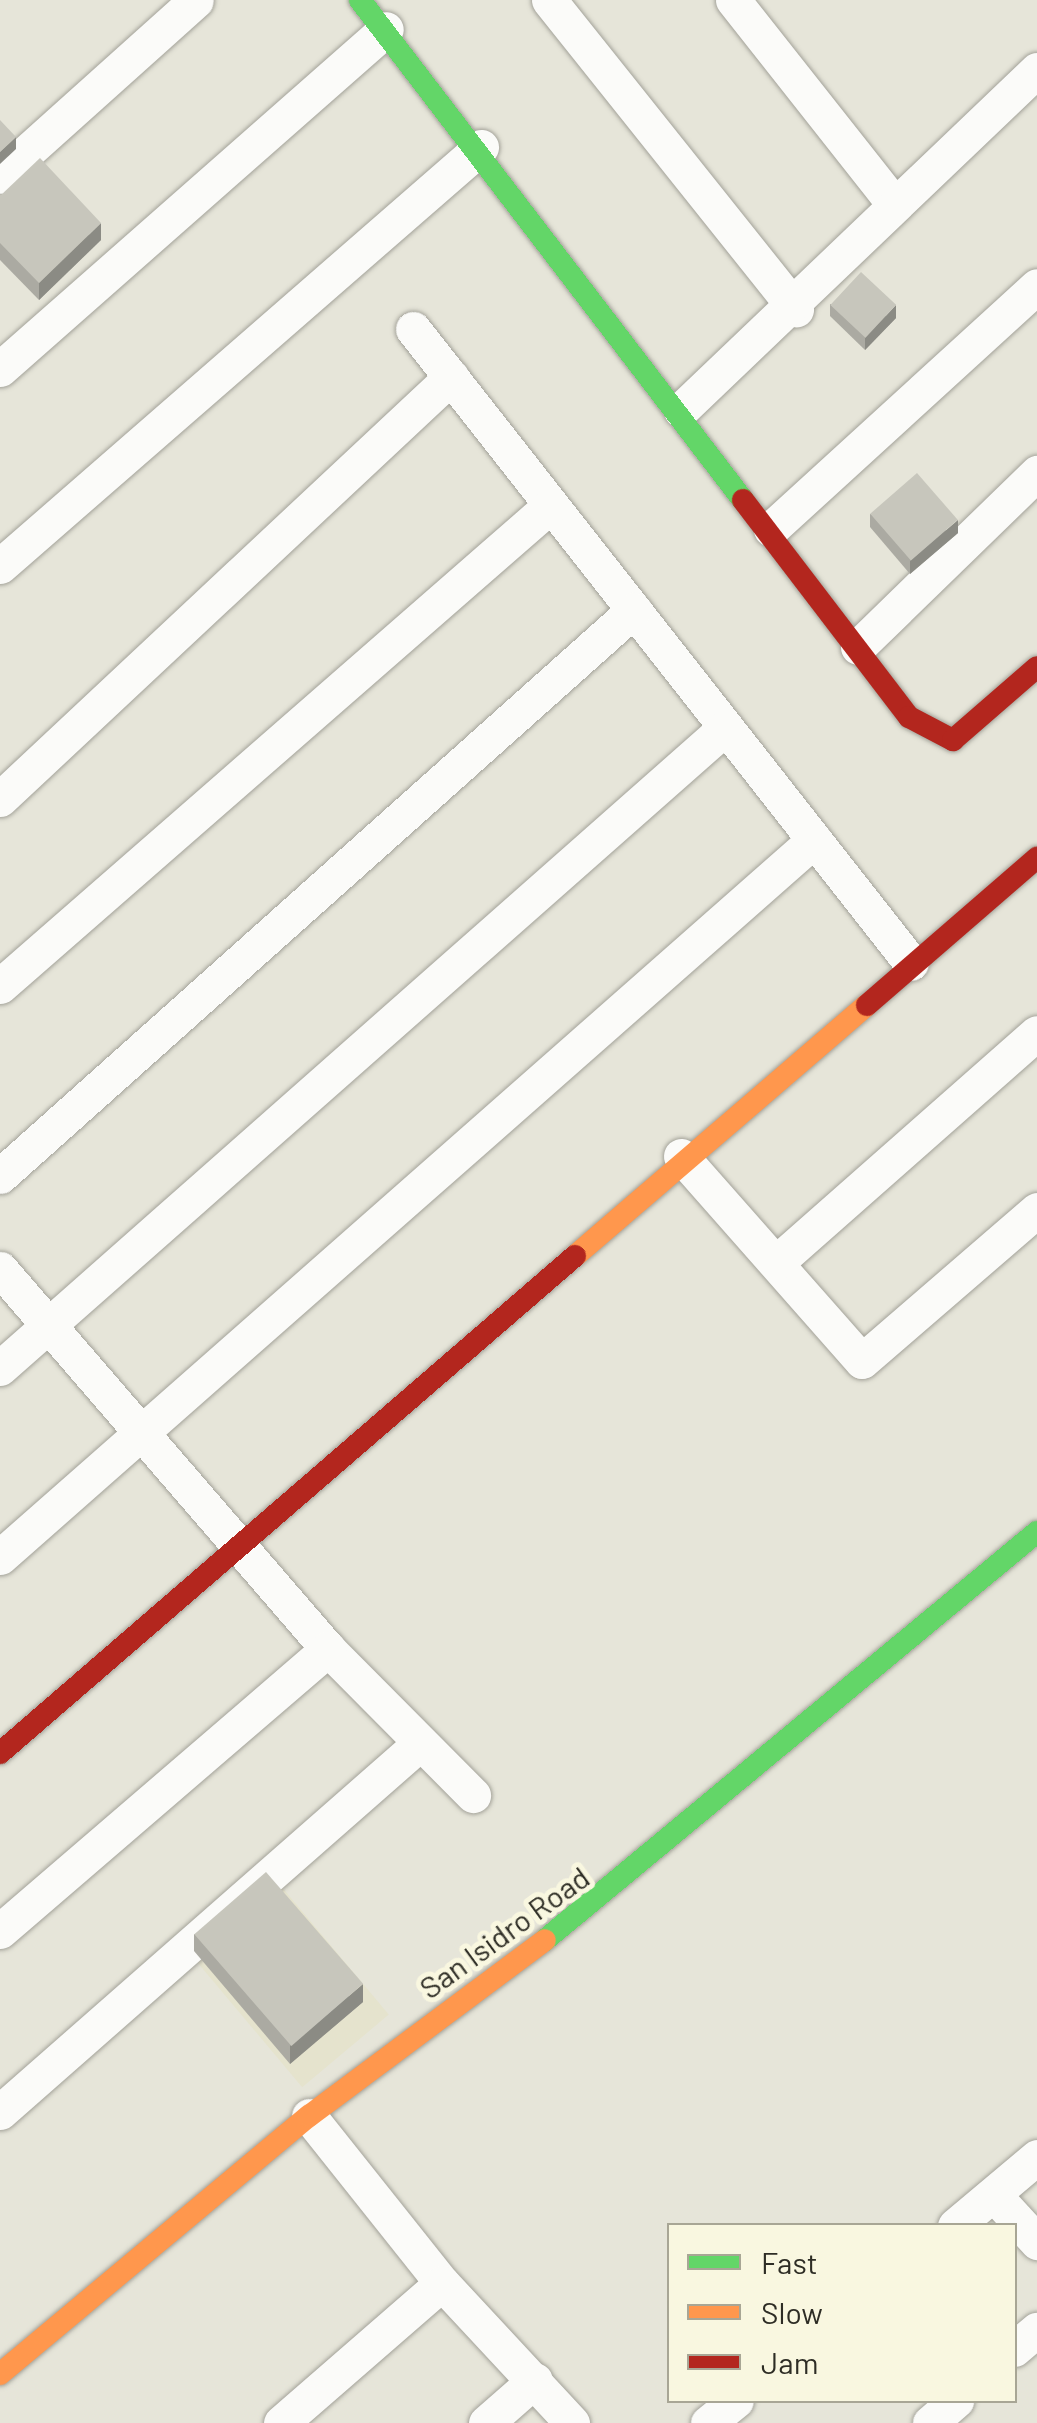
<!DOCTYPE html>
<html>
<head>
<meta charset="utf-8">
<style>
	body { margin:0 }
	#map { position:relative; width:1037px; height:2423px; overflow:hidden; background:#e6e5d9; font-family:Barlow,sans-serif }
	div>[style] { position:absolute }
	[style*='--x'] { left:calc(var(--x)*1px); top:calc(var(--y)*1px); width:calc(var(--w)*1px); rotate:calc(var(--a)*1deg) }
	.built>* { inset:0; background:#e5e3cd; transform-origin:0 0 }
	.roads { filter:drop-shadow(0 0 2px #a3a299) drop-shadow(0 0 2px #a3a299) }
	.street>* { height:35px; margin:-17.5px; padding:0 17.5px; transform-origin:17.5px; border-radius:17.5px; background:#fbfbf9 }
	.fast>* { height:22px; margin:-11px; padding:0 11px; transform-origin:11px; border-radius:11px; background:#63d668 }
	.slow>* { height:22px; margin:-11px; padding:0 11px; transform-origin:11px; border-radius:11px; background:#ff974d }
	.jam>* { height:22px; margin:-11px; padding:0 11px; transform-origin:11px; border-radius:11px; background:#b3261e }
	.wall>* { inset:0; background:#abaaa2 }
	.shaded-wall>* { inset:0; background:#8b8b84 }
	.building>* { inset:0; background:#c7c6bc; transform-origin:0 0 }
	span { translate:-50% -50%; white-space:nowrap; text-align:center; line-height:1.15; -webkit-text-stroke:10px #f9f7e0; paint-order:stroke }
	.street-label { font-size:30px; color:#2e2d25 }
	.legend { position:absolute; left:667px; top:2223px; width:350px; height:180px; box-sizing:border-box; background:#f9f7e0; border:2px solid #a8a695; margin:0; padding:12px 18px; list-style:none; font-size:30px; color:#2e2d25 }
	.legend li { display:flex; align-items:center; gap:20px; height:50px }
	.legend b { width:50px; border:2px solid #a8a695 }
</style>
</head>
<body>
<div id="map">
	<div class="built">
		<i style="left:275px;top:1879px;width:177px;height:113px;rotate:50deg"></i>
	</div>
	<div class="roads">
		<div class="street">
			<i style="--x:549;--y:0;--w:396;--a:51.4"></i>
			<i style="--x:733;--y:0;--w:261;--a:51.7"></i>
			<i style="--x:0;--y:176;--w:263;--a:-41.9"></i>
			<i style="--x:413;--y:329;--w:806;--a:51.85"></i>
			<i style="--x:0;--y:369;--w:514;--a:-41.37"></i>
			<i style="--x:681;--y:410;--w:492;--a:-43.7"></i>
			<i style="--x:771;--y:529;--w:360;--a:-42.4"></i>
			<i style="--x:0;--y:566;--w:638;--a:-41.06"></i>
			<i style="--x:858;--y:647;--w:250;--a:-44.2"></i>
			<i style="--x:0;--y:799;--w:618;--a:-43.1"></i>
			<i style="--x:0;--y:986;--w:731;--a:-41.12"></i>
			<i style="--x:681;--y:1156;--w:273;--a:48.6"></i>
			<i style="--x:862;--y:1361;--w:231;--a:-40.8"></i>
			<i style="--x:0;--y:1176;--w:850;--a:-41.76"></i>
			<i style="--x:777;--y:1262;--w:346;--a:-41.4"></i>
			<i style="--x:0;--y:1269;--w:502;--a:49.2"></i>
			<i style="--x:328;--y:1649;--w:206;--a:45.2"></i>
			<i style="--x:0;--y:1368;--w:968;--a:-41.44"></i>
			<i style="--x:0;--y:1557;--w:1085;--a:-41.37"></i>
			<i style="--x:0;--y:1931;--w:433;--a:-40.7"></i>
			<i style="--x:0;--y:2112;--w:558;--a:-41.29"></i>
			<i style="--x:309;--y:2116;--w:213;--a:51.5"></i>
			<i style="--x:442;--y:2283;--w:191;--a:47.1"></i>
			<i style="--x:994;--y:2195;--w:64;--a:47.5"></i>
			<i style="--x:955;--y:2226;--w:107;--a:-40.1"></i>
			<i style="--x:1014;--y:2349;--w:30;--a:-40"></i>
			<i style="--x:281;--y:2423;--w:213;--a:-41"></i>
			<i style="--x:486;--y:2423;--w:65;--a:-41.3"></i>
			<i style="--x:708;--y:2423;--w:36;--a:-39"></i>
			<i style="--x:930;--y:2423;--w:35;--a:-41"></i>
		</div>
		<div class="fast">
			<i style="--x:360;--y:0;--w:630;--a:52.55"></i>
			<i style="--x:545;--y:1940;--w:639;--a:-39.67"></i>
		</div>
		<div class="slow">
			<i style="--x:575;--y:1256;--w:385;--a:-40.7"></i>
			<i style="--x:0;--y:2374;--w:403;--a:-39.9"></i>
			<i style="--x:309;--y:2116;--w:294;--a:-36.7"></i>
		</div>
		<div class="jam">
			<i style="--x:743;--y:500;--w:273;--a:52.6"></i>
			<i style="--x:909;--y:717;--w:50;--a:27.6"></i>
			<i style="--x:953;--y:740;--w:111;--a:-41"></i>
			<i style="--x:867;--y:1005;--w:225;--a:-40.9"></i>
			<i style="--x:0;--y:1753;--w:760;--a:-40.84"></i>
		</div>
	</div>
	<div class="wall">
		<i style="clip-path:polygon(0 196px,101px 240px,39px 300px,0 260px)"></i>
		<i style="clip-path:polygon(830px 304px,896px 318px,865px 350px,830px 316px)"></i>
		<i style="clip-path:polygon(870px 514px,958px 533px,910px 574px,870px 527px)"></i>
		<i style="clip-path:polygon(194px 1934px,363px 2002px,290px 2064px,194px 1951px)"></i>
	</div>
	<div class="shaded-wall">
		<i style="clip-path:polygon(16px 137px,16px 149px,0 164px,0 152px)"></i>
		<i style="clip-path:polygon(101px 223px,101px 240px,39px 300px,39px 283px)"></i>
		<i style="clip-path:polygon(896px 305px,896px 318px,865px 350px,865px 338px)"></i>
		<i style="clip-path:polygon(958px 520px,958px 533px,910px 574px,910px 561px)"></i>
		<i style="clip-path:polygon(363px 1984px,363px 2002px,290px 2064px,290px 2046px)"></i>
	</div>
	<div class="building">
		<i style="clip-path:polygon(0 120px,16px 137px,0 152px)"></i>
		<i style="clip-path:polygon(40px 158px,101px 223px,39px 283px,0 243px,0 196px)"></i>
		<i style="left:861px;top:272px;width:48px;height:45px;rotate:43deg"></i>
		<i style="left:917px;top:473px;width:62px;height:62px;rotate:49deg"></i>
		<i style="left:266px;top:1872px;width:148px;height:95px;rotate:49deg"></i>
	</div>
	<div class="street-label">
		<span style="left:504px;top:1932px;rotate:-36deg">San Isidro Road</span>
	</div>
	<ul class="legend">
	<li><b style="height:12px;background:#63d668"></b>Fast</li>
	<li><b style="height:12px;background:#ff974d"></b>Slow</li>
	<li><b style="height:12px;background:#b3261e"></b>Jam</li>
	</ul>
</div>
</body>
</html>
